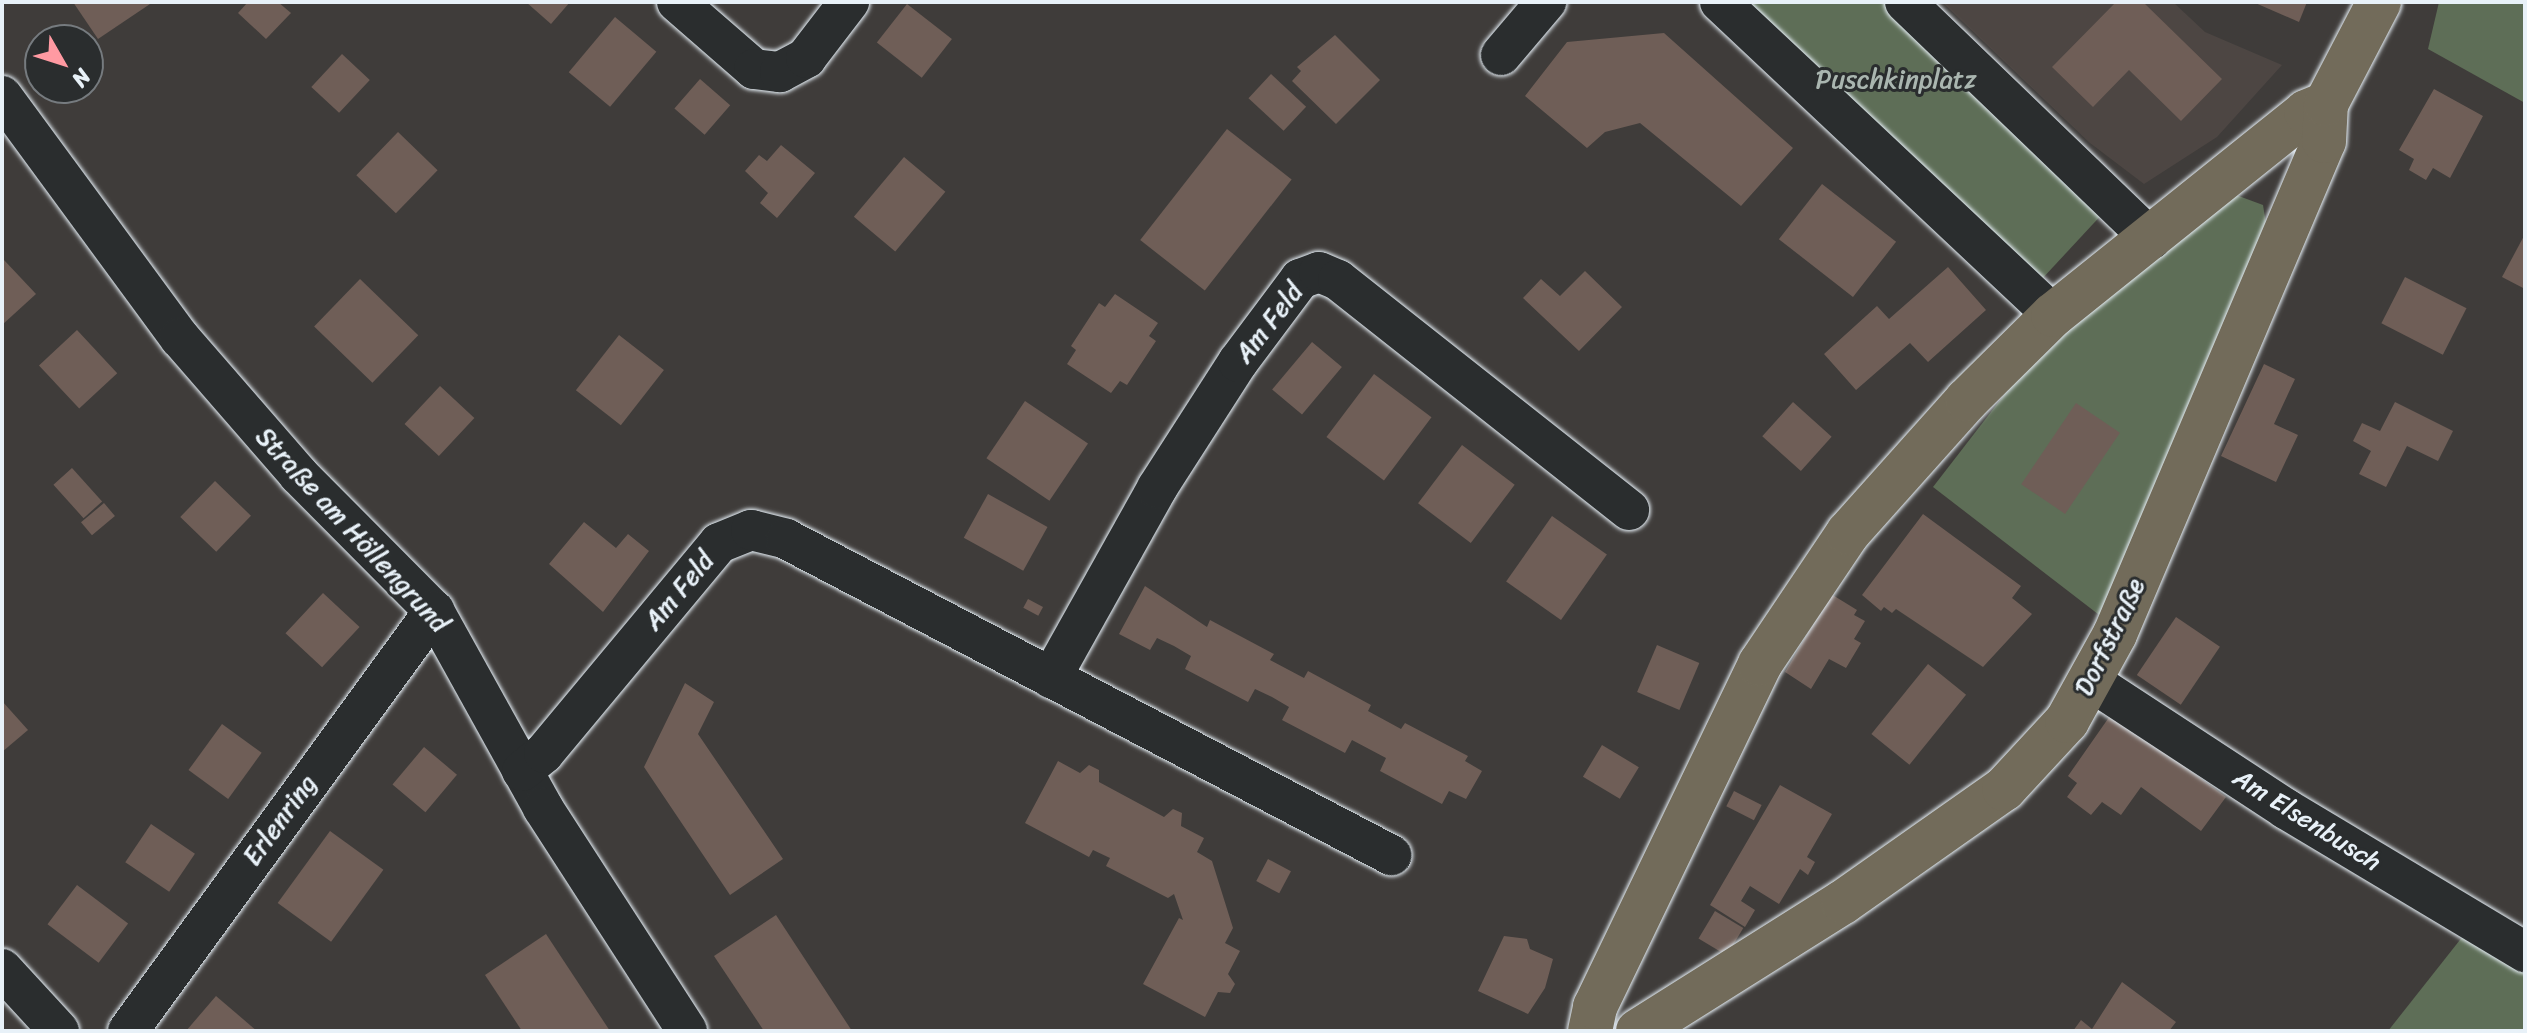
<!DOCTYPE html>
<html>
<head>
<meta charset="utf-8">
<style>
	body { margin:0 }
	#map { position:relative; width:2527px; height:1033px; overflow:hidden; background:#3f3c3a; font-family:Sriracha,sans-serif }
	div>[style] { position:absolute }
	[style*='--x'] { left:calc(var(--x)*1px); top:calc(var(--y)*1px); width:calc(var(--w)*1px); rotate:calc(var(--a)*1deg) }
	.built>* { inset:0; background:#4d4643 }
	.green>* { inset:0; background:#5e6e57 }
	.building>* { inset:0; background:#6f5e57; transform-origin:0 0 }
	.roads { filter:drop-shadow(0 0 2px #e8f1f8) drop-shadow(0 0 2px #e8f1f8) }
	.minor>* { height:40px; margin:-20px; padding:0 20px; transform-origin:20px; border-radius:20px; background:#2a2d2e }
	.major>* { height:44px; margin:-22px; padding:0 22px; transform-origin:22px; border-radius:22px; background:#726b5a }
	span { translate:-50% -50%; white-space:nowrap; text-align:center; line-height:1.15; -webkit-text-stroke:6px #2a2d2e; paint-order:stroke }
	.park-label { font-size:26px; color:#aab6b0 }
	.street-label { font-size:26px; color:#e8f1f8 }
	.frame { position:absolute; inset:0; border:4px solid #e8f1f8; pointer-events:none }
	.north { position:absolute; left:24px; top:24px; width:80px; height:80px; box-sizing:border-box; background:#2a2d2e; border:2px solid #767b7f; border-radius:50%; rotate:129deg; font-size:22px; font-weight:700; line-height:32px; text-align:center; color:#e8f1f8 }
	.north::after { content:''; display:block; margin:auto; width:28px; height:36px; background:#ff9aa2; clip-path:polygon(50% 0,100% 100%,50% 72%,0 100%) }
</style>
</head>
<body>
<div id="map">
	<div class="built">
		<i style="clip-path:polygon(1942px 2px,2173px 2px,2205px 32px,2282px 65px,2217px 137px,2144px 184px,2090px 143px)"></i>
	</div>
	<div class="green">
		<i style="clip-path:polygon(1740px 2px,1884px 2px,2106px 210px,2041px 280px)"></i>
		<i style="clip-path:polygon(2439px 2px,2525px 2px,2525px 103px,2428px 49px)"></i>
		<i style="clip-path:polygon(2236px 195px,2263px 205px,2268px 236px,2107px 621px,1933px 487px,2042px 346px)"></i>
		<i style="clip-path:polygon(2467px 931px,2525px 969px,2525px 1031px,2388px 1031px)"></i>
	</div>
	<div class="building">
		<i style="clip-path:polygon(73px 2px,153px 2px,98px 39px)"></i>
		<i style="clip-path:polygon(248px 2px,278px 2px,291px 13px,266px 39px,238px 13px)"></i>
		<i style="clip-path:polygon(526px 2px,570px 2px,551px 24px)"></i>
		<i style="clip-path:polygon(2116px 2px,2143px 2px,2222px 79px,2181px 121px,2129px 70px,2093px 107px,2052px 67px)"></i>
		<i style="clip-path:polygon(2253px 2px,2307px 2px,2299px 22px)"></i>
		<i style="left:907px;top:4px;width:57px;height:49px;rotate:38deg"></i>
		<i style="left:615px;top:17px;width:54px;height:72px;rotate:40deg"></i>
		<i style="clip-path:polygon(1664px 33px,1793px 148px,1741px 206px,1640px 123px,1605px 132px,1587px 148px,1525px 96px,1567px 42px)"></i>
		<i style="clip-path:polygon(1335px 35px,1380px 80px,1336px 124px,1292px 81px,1301px 71px,1297px 67px)"></i>
		<i style="left:342px;top:54px;width:38px;height:45px;rotate:43deg"></i>
		<i style="left:1271px;top:74px;width:48px;height:33px;rotate:43deg"></i>
		<i style="left:700px;top:79px;width:40px;height:39px;rotate:41deg"></i>
		<i style="clip-path:polygon(2434px 89px,2483px 116px,2450px 178px,2433px 168px,2426px 180px,2409px 170px,2414px 159px,2399px 150px)"></i>
		<i style="left:1227px;top:129px;width:82px;height:141px;rotate:38deg"></i>
		<i style="left:398px;top:132px;width:55px;height:60px;rotate:44deg"></i>
		<i style="clip-path:polygon(781px 145px,815px 173px,777px 218px,760px 203px,768px 193px,745px 171px,759px 155px,767px 161px)"></i>
		<i style="left:904px;top:157px;width:54px;height:78px;rotate:40deg"></i>
		<i style="left:1822px;top:184px;width:94px;height:70px;rotate:38deg"></i>
		<i style="clip-path:polygon(2525px 234px,2525px 289px,2502px 277px)"></i>
		<i style="clip-path:polygon(4px 260px,36px 294px,2px 325px,2px 261px)"></i>
		<i style="clip-path:polygon(1948px 267px,1986px 310px,1928px 362px,1910px 343px,1856px 390px,1824px 354px,1877px 306px,1889px 319px)"></i>
		<i style="clip-path:polygon(1585px 271px,1622px 307px,1579px 351px,1523px 298px,1541px 279px,1560px 296px)"></i>
		<i style="left:2405px;top:277px;width:69px;height:52px;rotate:27deg"></i>
		<i style="left:360px;top:279px;width:81px;height:66px;rotate:44deg"></i>
		<i style="clip-path:polygon(1115px 294px,1158px 323px,1149px 336px,1156px 341px,1127px 385px,1120px 381px,1111px 393px,1067px 364px,1076px 350px,1071px 346px,1099px 303px,1105px 307px)"></i>
		<i style="left:77px;top:330px;width:59px;height:52px;rotate:47deg"></i>
		<i style="left:619px;top:335px;width:57px;height:70px;rotate:38deg"></i>
		<i style="left:1312px;top:342px;width:39px;height:62px;rotate:40deg"></i>
		<i style="clip-path:polygon(2264px 364px,2295px 379px,2274px 424px,2298px 435px,2276px 482px,2221px 456px)"></i>
		<i style="left:1374px;top:374px;width:72px;height:79px;rotate:37deg"></i>
		<i style="left:440px;top:386px;width:47px;height:52px;rotate:43deg"></i>
		<i style="left:1025px;top:401px;width:76px;height:69px;rotate:34deg"></i>
		<i style="left:1793px;top:402px;width:52px;height:46px;rotate:42deg"></i>
		<i style="clip-path:polygon(2395px 402px,2453px 431px,2438px 461px,2407px 446px,2386px 487px,2359px 474px,2371px 451px,2353px 441px,2362px 423px,2380px 431px)"></i>
		<i style="left:2076px;top:403px;width:53px;height:98px;rotate:34deg"></i>
		<i style="left:1462px;top:445px;width:66px;height:73px;rotate:37deg"></i>
		<i style="left:72px;top:468px;width:45px;height:25px;rotate:48deg"></i>
		<i style="left:215px;top:481px;width:50px;height:50px;rotate:44deg"></i>
		<i style="left:988px;top:494px;width:68px;height:50px;rotate:29deg"></i>
		<i style="left:104px;top:503px;width:17px;height:30px;rotate:50deg"></i>
		<i style="clip-path:polygon(1923px 514px,2021px 586px,2012px 598px,2032px 614px,1983px 667px,1896px 609px,1892px 613px,1884px 607px,1881px 611px,1862px 595px)"></i>
		<i style="left:1552px;top:516px;width:67px;height:80px;rotate:35deg"></i>
		<i style="clip-path:polygon(584px 522px,616px 548px,628px 534px,649px 551px,603px 612px,549px 564px)"></i>
		<i style="clip-path:polygon(1145px 586px,1207px 627px,1210px 620px,1274px 654px,1270px 660px,1304px 678px,1308px 671px,1371px 705px,1368px 711px,1401px 729px,1405px 723px,1468px 756px,1465px 761px,1482px 771px,1466px 799px,1449px 791px,1442px 804px,1380px 771px,1386px 758px,1352px 740px,1345px 753px,1282px 720px,1289px 707px,1272px 697px,1255px 689px,1248px 702px,1185px 669px,1191px 656px,1174px 646px,1157px 638px,1150px 650px,1119px 634px)"></i>
		<i style="left:323px;top:593px;width:50px;height:55px;rotate:43deg"></i>
		<i style="clip-path:polygon(1831px 594px,1857px 610px,1854px 615px,1865px 621px,1854px 639px,1861px 643px,1846px 668px,1829px 659px,1811px 689px,1785px 672px)"></i>
		<i style="left:1028px;top:599px;width:17px;height:10px;rotate:28deg"></i>
		<i style="left:2176px;top:617px;width:53px;height:70px;rotate:34deg"></i>
		<i style="left:1657px;top:645px;width:46px;height:51px;rotate:23deg"></i>
		<i style="left:1928px;top:664px;width:49px;height:90px;rotate:39deg"></i>
		<i style="clip-path:polygon(685px 683px,714px 702px,698px 734px,783px 859px,730px 895px,644px 767px)"></i>
		<i style="clip-path:polygon(2px 701px,28px 730px,2px 752px)"></i>
		<i style="clip-path:polygon(2112px 713px,2226px 797px,2201px 831px,2141px 787px,2121px 815px,2102px 802px,2091px 815px,2067px 797px,2077px 783px,2068px 776px)"></i>
		<i style="left:222px;top:724px;width:49px;height:57px;rotate:36deg"></i>
		<i style="left:1602px;top:745px;width:43px;height:37px;rotate:31deg"></i>
		<i style="left:424px;top:747px;width:43px;height:49px;rotate:40deg"></i>
		<i style="clip-path:polygon(1058px 761px,1080px 773px,1089px 765px,1099px 770px,1099px 782px,1164px 817px,1173px 809px,1182px 813px,1181px 826px,1204px 838px,1197px 852px,1212px 861px,1233px 928px,1225px 943px,1240px 951px,1228px 974px,1235px 984px,1230px 993px,1218px 992px,1205px 1017px,1143px 984px,1179px 918px,1183px 920px,1174px 894px,1168px 898px,1106px 866px,1110px 858px,1093px 850px,1089px 857px,1025px 823px)"></i>
		<i style="clip-path:polygon(1780px 785px,1832px 814px,1807px 857px,1815px 862px,1808px 875px,1800px 869px,1779px 904px,1750px 886px,1741px 901px,1755px 910px,1745px 927px,1710px 905px)"></i>
		<i style="left:1734px;top:791px;width:31px;height:17px;rotate:27deg"></i>
		<i style="left:151px;top:824px;width:53px;height:46px;rotate:34deg"></i>
		<i style="left:330px;top:831px;width:66px;height:89px;rotate:36deg"></i>
		<i style="left:1268px;top:859px;width:26px;height:25px;rotate:28deg"></i>
		<i style="left:77px;top:885px;width:64px;height:49px;rotate:37deg"></i>
		<i style="left:1715px;top:911px;width:33px;height:32px;rotate:31deg"></i>
		<i style="clip-path:polygon(776px 915px,852px 1031px,764px 1031px,714px 956px)"></i>
		<i style="clip-path:polygon(546px 934px,610px 1031px,522px 1031px,485px 975px)"></i>
		<i style="clip-path:polygon(1504px 936px,1527px 939px,1530px 949px,1553px 959px,1545px 988px,1528px 1014px,1478px 991px)"></i>
		<i style="clip-path:polygon(2122px 982px,2176px 1022px,2169px 1031px,2073px 1031px,2081px 1020px,2092px 1029px)"></i>
		<i style="clip-path:polygon(216px 996px,257px 1031px,186px 1031px)"></i>
	</div>
	<div class="roads">
		<div class="minor">
			<i style="--x:677;--y:2;--w:102;--a:41"></i>
			<i style="--x:754;--y:69;--w:26;--a:7"></i>
			<i style="--x:780;--y:72;--w:30;--a:-28"></i>
			<i style="--x:806;--y:58;--w:71;--a:-52.5"></i>
			<i style="--x:1720;--y:2;--w:457;--a:43.2"></i>
			<i style="--x:1905;--y:2;--w:342;--a:43.9"></i>
			<i style="--x:1501;--y:55;--w:70;--a:-49.7"></i>
			<i style="--x:2;--y:96;--w:300;--a:53.7"></i>
			<i style="--x:180;--y:338;--w:181;--a:49"></i>
			<i style="--x:299;--y:475;--w:192;--a:45.2"></i>
			<i style="--x:434;--y:611;--w:225;--a:61"></i>
			<i style="--x:543;--y:808;--w:265;--a:57.1"></i>
			<i style="--x:1051;--y:678;--w:218;--a:-60.8"></i>
			<i style="--x:1157;--y:488;--w:150;--a:-57.3"></i>
			<i style="--x:1238;--y:362;--w:104;--a:-53.2"></i>
			<i style="--x:1300;--y:279;--w:20;--a:-20"></i>
			<i style="--x:1319;--y:272;--w:21;--a:23"></i>
			<i style="--x:1338;--y:280;--w:371;--a:38.3"></i>
			<i style="--x:2092;--y:682;--w:232;--a:33.2"></i>
			<i style="--x:2286;--y:809;--w:279;--a:30.9"></i>
			<i style="--x:522;--y:771;--w:28;--a:-39"></i>
			<i style="--x:544;--y:753;--w:273;--a:-50.2"></i>
			<i style="--x:719;--y:543;--w:35;--a:-22"></i>
			<i style="--x:751;--y:530;--w:36;--a:14"></i>
			<i style="--x:786;--y:539;--w:683;--a:27.58"></i>
			<i style="--x:2;--y:969;--w:84;--a:47.4"></i>
			<i style="--x:128;--y:1031;--w:520;--a:-53.92"></i>
		</div>
		<div class="major">
			<i style="--x:1590;--y:1031;--w:25;--a:-78"></i>
			<i style="--x:1595;--y:1007;--w:381;--a:-64.3"></i>
			<i style="--x:1760;--y:664;--w:158;--a:-56.1"></i>
			<i style="--x:1848;--y:533;--w:178;--a:-48.2"></i>
			<i style="--x:1967;--y:400;--w:121;--a:-44.7"></i>
			<i style="--x:2053;--y:315;--w:324;--a:-38.7"></i>
			<i style="--x:2306;--y:112;--w:22;--a:-22"></i>
			<i style="--x:1638;--y:1031;--w:242;--a:-32.2"></i>
			<i style="--x:1843;--y:902;--w:197;--a:-35.1"></i>
			<i style="--x:2004;--y:789;--w:93;--a:-47.2"></i>
			<i style="--x:2067;--y:721;--w:99;--a:-61.1"></i>
			<i style="--x:2115;--y:634;--w:535;--a:-67.03"></i>
			<i style="--x:2324;--y:141;--w:37;--a:-87"></i>
			<i style="--x:2326;--y:104;--w:115;--a:-62.5"></i>
		</div>
	</div>
	<div class="park-label">
		<span style="left:1896px;top:80px">Puschkinplatz</span>
	</div>
	<div class="street-label">
		<span style="left:1269px;top:323px;rotate:-52deg">Am Feld</span>
		<span style="left:352px;top:530px;rotate:47deg">Straße am Höllengrund</span>
		<span style="left:679px;top:591px;rotate:-50deg">Am Feld</span>
		<span style="left:2110px;top:637px;rotate:-64deg">Dorfstraße</span>
		<span style="left:280px;top:820px;rotate:-54deg">Erlenring</span>
		<span style="left:2307px;top:820px;rotate:32deg">Am Elsenbusch</span>
	</div>
	<div class="frame"></div>
	<div class="north">N</div>
</div>
</body>
</html>
